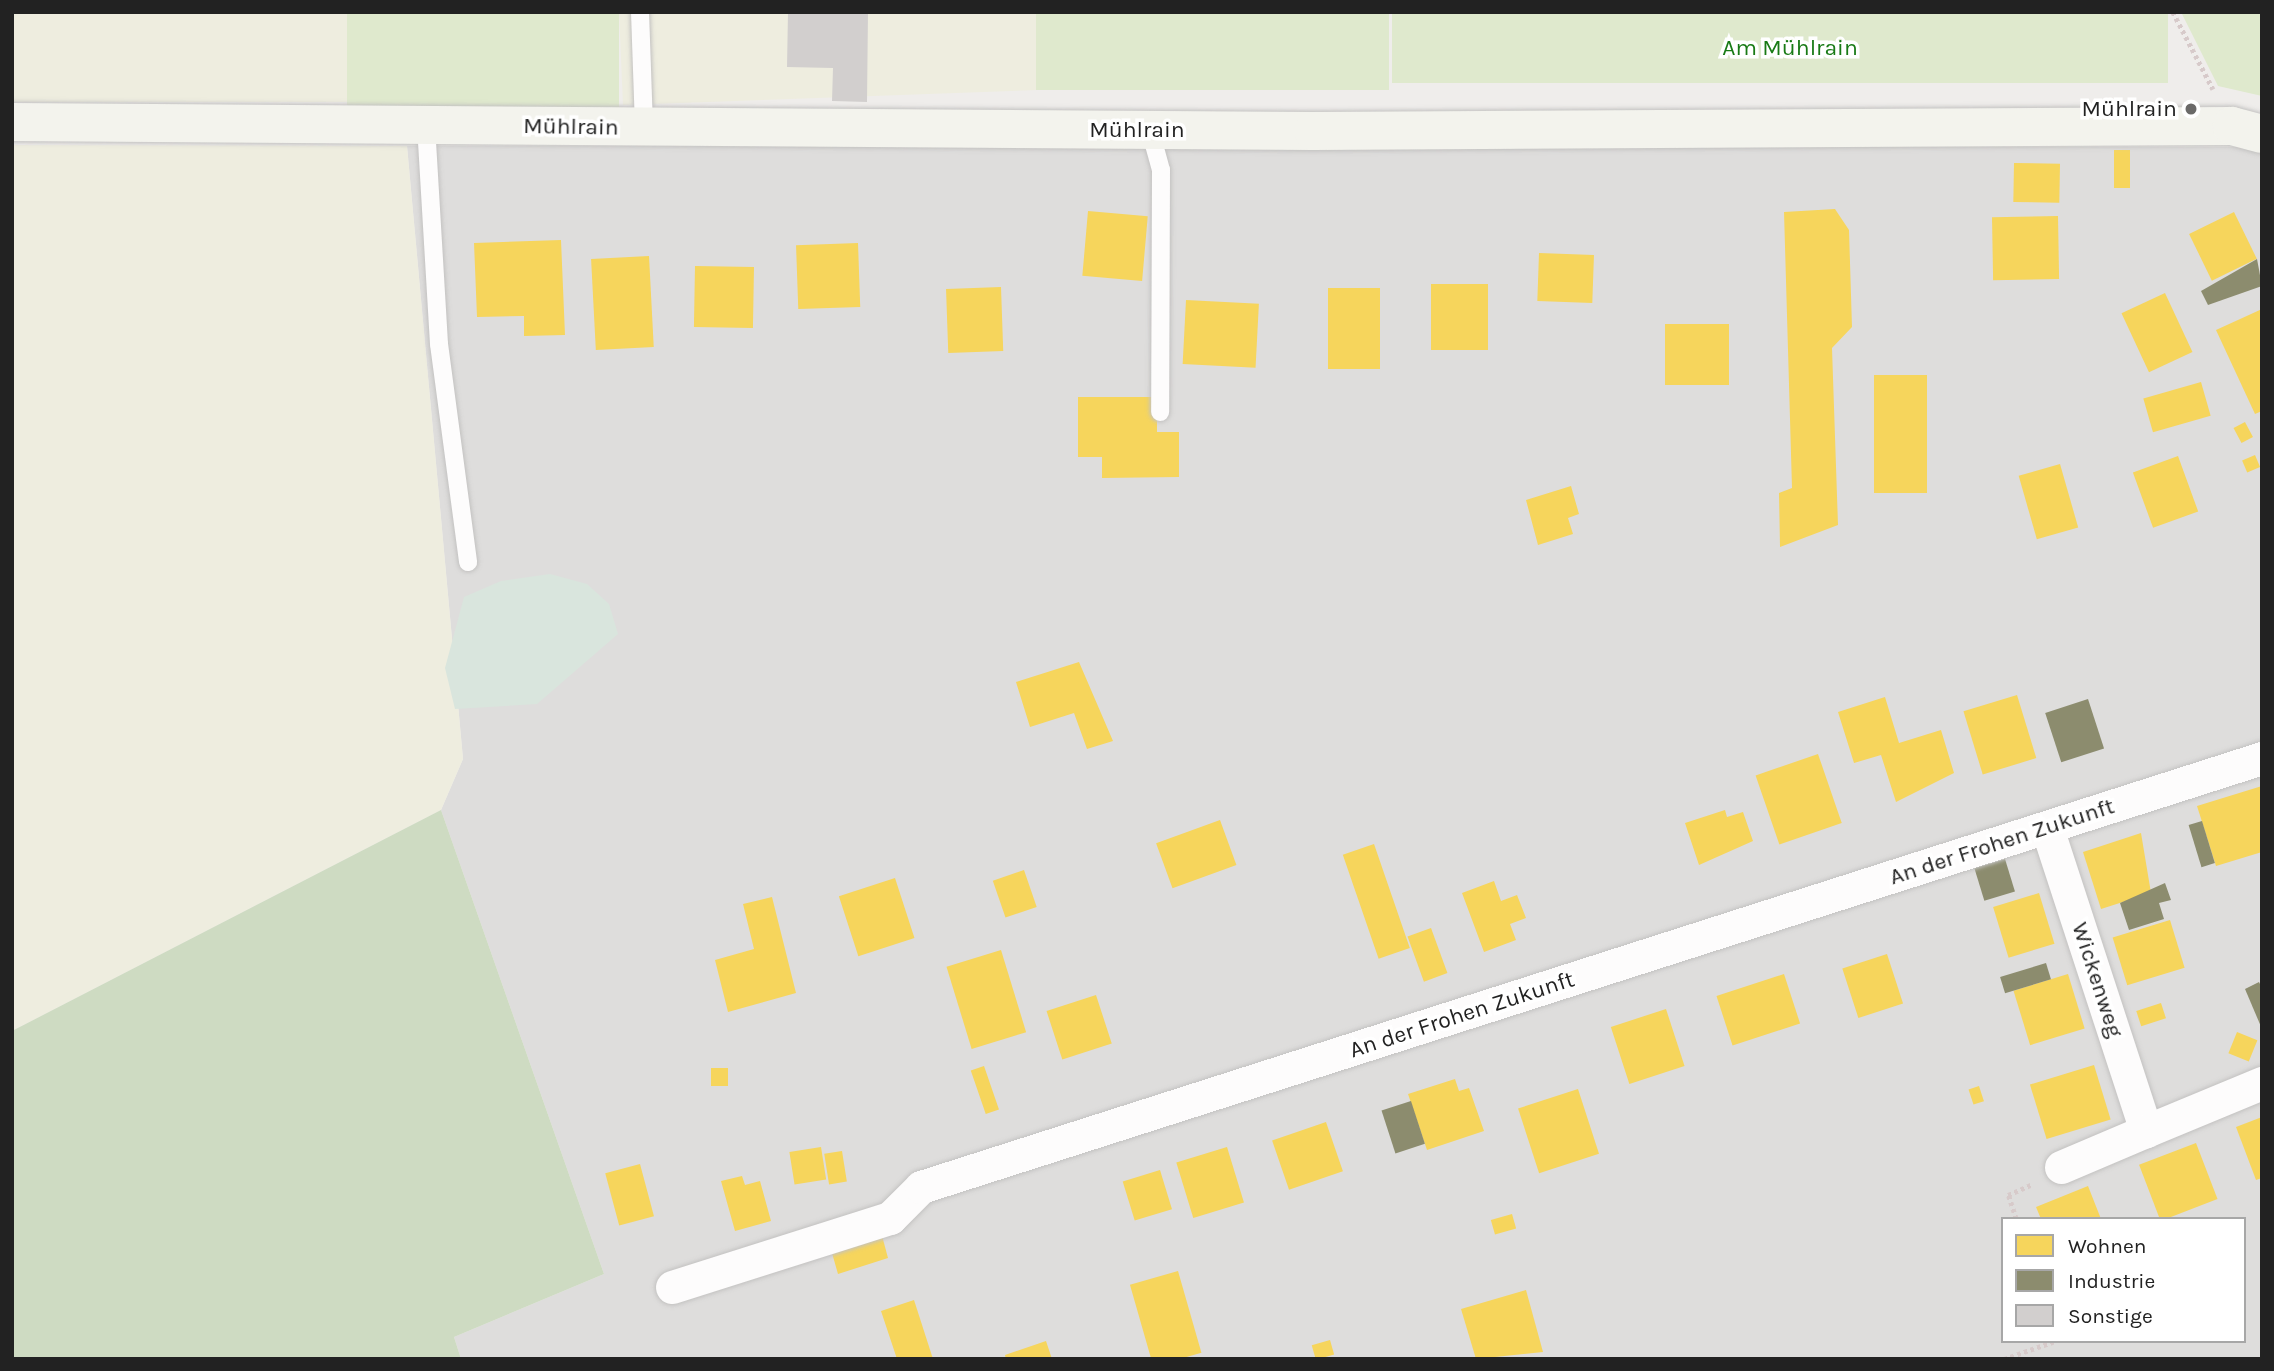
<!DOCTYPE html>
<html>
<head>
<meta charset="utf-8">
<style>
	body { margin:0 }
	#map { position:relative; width:2274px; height:1371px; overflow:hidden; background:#efedeb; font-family:Karla,sans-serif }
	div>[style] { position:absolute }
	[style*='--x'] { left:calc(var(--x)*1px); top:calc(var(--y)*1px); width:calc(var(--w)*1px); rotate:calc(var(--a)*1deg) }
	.built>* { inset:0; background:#dedddc }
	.farmland>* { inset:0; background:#eeeddf; transform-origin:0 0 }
	.grass>* { inset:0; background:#dfe9cd; transform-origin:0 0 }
	.forest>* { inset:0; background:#cedbc2 }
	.wetland>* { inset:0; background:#d9e5dd }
	.homes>* { inset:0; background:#f6d55c; transform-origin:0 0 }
	.industry>* { inset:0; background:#8c8c6e; transform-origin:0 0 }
	.building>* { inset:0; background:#d2cfce }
	.path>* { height:4.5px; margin-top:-2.25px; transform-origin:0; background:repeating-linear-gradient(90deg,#d7caca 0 3.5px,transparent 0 7px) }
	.roads { filter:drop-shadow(0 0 2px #c3c2c1) drop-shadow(0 0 2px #c3c2c1) }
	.lane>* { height:18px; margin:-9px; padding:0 9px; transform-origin:9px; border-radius:9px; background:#fdfcfc }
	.street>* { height:33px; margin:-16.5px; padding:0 16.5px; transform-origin:16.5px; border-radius:16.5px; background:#fdfcfc }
	.secondary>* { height:38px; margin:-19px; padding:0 19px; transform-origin:19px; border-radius:19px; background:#f3f3ed }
	.dots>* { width:19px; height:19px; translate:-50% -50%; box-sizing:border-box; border:4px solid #fff; border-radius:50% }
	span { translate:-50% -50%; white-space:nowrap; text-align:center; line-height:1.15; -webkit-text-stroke:7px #fff; paint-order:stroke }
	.park-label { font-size:23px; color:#187a15 }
	.poi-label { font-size:23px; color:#222 }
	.right { translate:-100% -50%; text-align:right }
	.street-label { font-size:23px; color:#222 }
	.frame { position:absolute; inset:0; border:14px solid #222; pointer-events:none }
	.legend { position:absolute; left:2001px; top:1217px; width:245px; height:126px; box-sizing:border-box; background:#fff; border:2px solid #a7a7a7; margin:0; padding:9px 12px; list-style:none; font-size:21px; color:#222 }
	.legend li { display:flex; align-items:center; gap:14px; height:35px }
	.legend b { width:35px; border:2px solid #a7a7a7 }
</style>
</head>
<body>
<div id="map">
	<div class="built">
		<i style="clip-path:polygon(evenodd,407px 146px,2262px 147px,2262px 1359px,461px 1359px,454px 1337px,604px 1274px,441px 810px,463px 759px,407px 146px,2003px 1219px,2244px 1219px,2244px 1341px,2003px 1341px,2003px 1219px)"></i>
	</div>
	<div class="farmland">
		<i style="left:12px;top:12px;width:335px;height:90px"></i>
		<i style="clip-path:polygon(619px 12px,1036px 12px,1038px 90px,623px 105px)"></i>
		<i style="clip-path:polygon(12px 145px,407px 146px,463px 759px,441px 810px,12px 1031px)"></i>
	</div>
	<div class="grass">
		<i style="left:347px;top:12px;width:272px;height:95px"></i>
		<i style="left:1036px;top:12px;width:353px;height:78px"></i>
		<i style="left:1392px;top:12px;width:776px;height:71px"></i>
		<i style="clip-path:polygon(2181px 12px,2262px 12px,2262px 96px,2218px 86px)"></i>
	</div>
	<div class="forest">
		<i style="clip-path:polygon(441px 810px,604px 1274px,454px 1337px,461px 1359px,12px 1359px,12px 1031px)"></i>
	</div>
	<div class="wetland">
		<i style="clip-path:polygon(550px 574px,587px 584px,609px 604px,618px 634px,537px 704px,455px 709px,445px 668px,464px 597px,501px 581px)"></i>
	</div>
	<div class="homes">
		<i style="left:2114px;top:150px;width:16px;height:38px"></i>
		<i style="left:2014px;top:163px;width:46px;height:39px;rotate:1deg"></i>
		<i style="clip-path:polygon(1835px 209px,1849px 230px,1852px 327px,1832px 348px,1838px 525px,1780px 547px,1779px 493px,1792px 488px,1784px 212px)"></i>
		<i style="left:1088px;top:211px;width:60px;height:65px;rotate:5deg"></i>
		<i style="left:2234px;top:212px;width:52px;height:50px;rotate:64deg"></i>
		<i style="left:2058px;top:216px;width:63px;height:66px;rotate:89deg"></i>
		<i style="clip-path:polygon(561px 240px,565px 335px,524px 336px,524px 316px,477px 317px,474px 243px)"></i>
		<i style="left:858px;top:243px;width:64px;height:62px;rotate:88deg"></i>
		<i style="left:1539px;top:253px;width:55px;height:48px;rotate:2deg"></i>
		<i style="left:649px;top:256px;width:91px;height:58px;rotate:87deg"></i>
		<i style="left:695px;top:266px;width:59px;height:61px;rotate:1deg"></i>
		<i style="left:1431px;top:284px;width:57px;height:66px"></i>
		<i style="left:1001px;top:287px;width:64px;height:55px;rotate:88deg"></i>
		<i style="left:1380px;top:288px;width:81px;height:52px;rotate:90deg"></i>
		<i style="left:2165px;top:293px;width:65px;height:48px;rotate:65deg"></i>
		<i style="left:1186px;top:300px;width:73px;height:64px;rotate:3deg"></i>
		<i style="clip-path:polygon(2262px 309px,2262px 411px,2255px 414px,2216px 330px)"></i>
		<i style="left:1665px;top:324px;width:64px;height:61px"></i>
		<i style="left:1874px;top:375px;width:53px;height:118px"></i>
		<i style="left:2201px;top:382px;width:35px;height:60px;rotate:74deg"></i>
		<i style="clip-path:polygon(1078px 397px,1157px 397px,1157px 432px,1179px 432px,1179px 477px,1102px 478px,1102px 457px,1078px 457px)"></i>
		<i style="left:2245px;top:422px;width:17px;height:13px;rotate:62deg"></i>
		<i style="left:2255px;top:455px;width:13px;height:14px;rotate:67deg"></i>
		<i style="left:2178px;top:456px;width:59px;height:48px;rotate:70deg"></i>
		<i style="left:2060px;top:464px;width:66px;height:43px;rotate:74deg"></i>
		<i style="clip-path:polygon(1571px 486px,1579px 514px,1568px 518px,1573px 534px,1538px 545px,1526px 500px)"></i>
		<i style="clip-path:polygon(1079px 662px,1113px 741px,1087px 749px,1074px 713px,1030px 727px,1016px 682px)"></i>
		<i style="left:2017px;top:695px;width:66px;height:56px;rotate:73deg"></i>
		<i style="clip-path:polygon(1885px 697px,1899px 743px,1941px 730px,1954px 773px,1896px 802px,1881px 755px,1854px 763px,1838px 712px)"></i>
		<i style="left:1818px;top:754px;width:73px;height:66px;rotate:71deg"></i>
		<i style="clip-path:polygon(2262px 786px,2262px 852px,2216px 866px,2197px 806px)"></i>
		<i style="clip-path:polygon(1725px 810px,1727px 817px,1743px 812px,1753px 841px,1699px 865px,1685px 823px)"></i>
		<i style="left:1220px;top:820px;width:48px;height:68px;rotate:70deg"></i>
		<i style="clip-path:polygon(2141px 833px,2151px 893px,2101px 909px,2083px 852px)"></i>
		<i style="left:1374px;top:844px;width:110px;height:33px;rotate:71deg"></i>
		<i style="left:1024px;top:870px;width:39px;height:33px;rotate:71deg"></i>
		<i style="left:895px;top:878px;width:63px;height:59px;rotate:72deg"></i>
		<i style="clip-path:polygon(1494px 881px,1501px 901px,1517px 895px,1526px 918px,1510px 924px,1516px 940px,1484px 952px,1462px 893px)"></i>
		<i style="left:2039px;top:893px;width:53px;height:48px;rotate:73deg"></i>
		<i style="clip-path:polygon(772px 897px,796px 993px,728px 1012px,715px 960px,754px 949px,743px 904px)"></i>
		<i style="left:2170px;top:920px;width:50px;height:60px;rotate:73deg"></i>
		<i style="left:1431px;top:928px;width:48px;height:25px;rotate:70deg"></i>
		<i style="left:1001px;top:950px;width:86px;height:57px;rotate:73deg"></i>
		<i style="left:1887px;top:954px;width:52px;height:47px;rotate:72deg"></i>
		<i style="left:1784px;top:974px;width:52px;height:71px;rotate:72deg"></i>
		<i style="left:2068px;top:974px;width:57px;height:57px;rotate:73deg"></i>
		<i style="left:1096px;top:995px;width:51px;height:52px;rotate:72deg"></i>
		<i style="left:2161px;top:1003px;width:16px;height:26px;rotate:72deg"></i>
		<i style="left:1666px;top:1009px;width:60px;height:58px;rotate:72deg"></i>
		<i style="left:2237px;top:1032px;width:22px;height:23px;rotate:22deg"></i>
		<i style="left:2094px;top:1065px;width:57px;height:67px;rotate:73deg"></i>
		<i style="left:984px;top:1066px;width:46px;height:14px;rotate:71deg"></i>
		<i style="left:711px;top:1068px;width:17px;height:18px"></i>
		<i style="clip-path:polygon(1455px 1079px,1459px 1091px,1469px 1088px,1484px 1131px,1427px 1150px,1408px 1094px)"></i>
		<i style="left:1979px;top:1086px;width:16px;height:11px;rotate:72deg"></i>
		<i style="left:1578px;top:1089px;width:68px;height:63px;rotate:72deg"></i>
		<i style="clip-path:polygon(2262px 1117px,2262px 1178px,2256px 1180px,2236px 1127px)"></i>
		<i style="left:1326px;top:1122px;width:52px;height:57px;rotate:71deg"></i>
		<i style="left:2196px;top:1143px;width:60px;height:61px;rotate:69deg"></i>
		<i style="left:821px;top:1147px;width:33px;height:32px;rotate:81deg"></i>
		<i style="left:1227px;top:1147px;width:58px;height:53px;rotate:73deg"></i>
		<i style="left:842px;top:1151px;width:31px;height:18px;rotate:81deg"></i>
		<i style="left:640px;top:1164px;width:54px;height:36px;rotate:75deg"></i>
		<i style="left:1160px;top:1170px;width:41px;height:39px;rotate:73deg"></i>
		<i style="clip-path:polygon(742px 1176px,745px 1185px,760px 1181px,771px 1221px,735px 1231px,721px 1181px)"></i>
		<i style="clip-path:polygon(2088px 1186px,2101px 1219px,2041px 1219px,2036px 1207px)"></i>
		<i style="left:1512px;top:1214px;width:15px;height:22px;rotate:74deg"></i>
		<i style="clip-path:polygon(881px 1232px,888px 1258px,838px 1274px,832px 1253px)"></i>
		<i style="left:1178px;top:1271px;width:85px;height:50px;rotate:74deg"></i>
		<i style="clip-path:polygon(1526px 1290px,1543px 1352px,1476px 1359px,1461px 1309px)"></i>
		<i style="clip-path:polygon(914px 1300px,933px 1359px,897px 1359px,881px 1311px)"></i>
		<i style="left:1330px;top:1340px;width:15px;height:19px;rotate:74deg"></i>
		<i style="clip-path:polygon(1046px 1341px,1052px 1359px,1006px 1359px,1005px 1355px)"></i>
	</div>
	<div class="industry">
		<i style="clip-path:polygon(2257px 259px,2262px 286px,2208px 305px,2201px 291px)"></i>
		<i style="left:2088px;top:699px;width:52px;height:45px;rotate:72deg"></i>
		<i style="left:2202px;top:821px;width:44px;height:14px;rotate:73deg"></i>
		<i style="left:2005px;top:859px;width:34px;height:32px;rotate:73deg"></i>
		<i style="clip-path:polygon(2165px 883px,2171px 900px,2159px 903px,2164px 919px,2129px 930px,2120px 903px)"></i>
		<i style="left:2046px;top:963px;width:17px;height:48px;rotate:73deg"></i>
		<i style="clip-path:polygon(2259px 982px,2262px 988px,2262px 1029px,2245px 989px)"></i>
		<i style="left:1411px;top:1101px;width:45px;height:31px;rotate:72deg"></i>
	</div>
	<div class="building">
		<i style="clip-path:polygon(788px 12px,868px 12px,867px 102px,832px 101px,833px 68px,787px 67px)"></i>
	</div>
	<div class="path">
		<i style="--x:2173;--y:12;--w:87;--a:62.5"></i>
		<i style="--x:2016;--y:1219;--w:25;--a:-108"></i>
		<i style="--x:2008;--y:1195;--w:27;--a:-24"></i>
		<i style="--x:2004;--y:1359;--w:54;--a:-19.4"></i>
	</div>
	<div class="roads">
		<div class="lane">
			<i style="--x:640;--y:12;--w:117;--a:88"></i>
			<i style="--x:426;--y:125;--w:219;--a:86.6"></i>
			<i style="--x:439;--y:344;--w:220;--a:82.4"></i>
			<i style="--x:1150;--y:130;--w:41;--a:74.6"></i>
			<i style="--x:1161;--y:170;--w:242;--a:90.2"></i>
		</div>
		<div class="street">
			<i style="--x:2047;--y:828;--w:319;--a:71.9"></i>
			<i style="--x:2146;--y:1131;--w:126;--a:-22.5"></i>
			<i style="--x:2061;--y:1167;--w:92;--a:-23"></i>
			<i style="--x:672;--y:1287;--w:229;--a:-17.6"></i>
			<i style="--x:890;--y:1218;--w:44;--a:-45"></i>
			<i style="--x:921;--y:1187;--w:1408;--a:-17.74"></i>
		</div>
		<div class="secondary">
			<i style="--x:12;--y:122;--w:1301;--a:0.4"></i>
			<i style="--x:1313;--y:131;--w:919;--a:-0.31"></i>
			<i style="--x:2232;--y:126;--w:31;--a:15"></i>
		</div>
	</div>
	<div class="dots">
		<i style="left:2191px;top:109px;background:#6a6968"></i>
	</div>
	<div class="park-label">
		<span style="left:1790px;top:48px">Am Mühlrain</span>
	</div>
	<div class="poi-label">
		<span class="right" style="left:2177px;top:109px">Mühlrain</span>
	</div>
	<div class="street-label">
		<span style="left:571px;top:127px;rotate:1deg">Mühlrain</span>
		<span style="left:1137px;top:130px">Mühlrain</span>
		<span style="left:2002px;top:842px;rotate:-18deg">An der Frohen Zukunft</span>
		<span style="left:2097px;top:980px;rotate:72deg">Wickenweg</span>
		<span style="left:1462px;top:1015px;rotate:-18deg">An der Frohen Zukunft</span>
	</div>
	<div class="frame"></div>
	<ul class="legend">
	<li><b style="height:19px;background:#f6d55c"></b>Wohnen</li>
	<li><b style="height:19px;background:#8c8c6e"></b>Industrie</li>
	<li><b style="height:19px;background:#d2cfce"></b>Sonstige</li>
	</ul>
</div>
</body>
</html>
